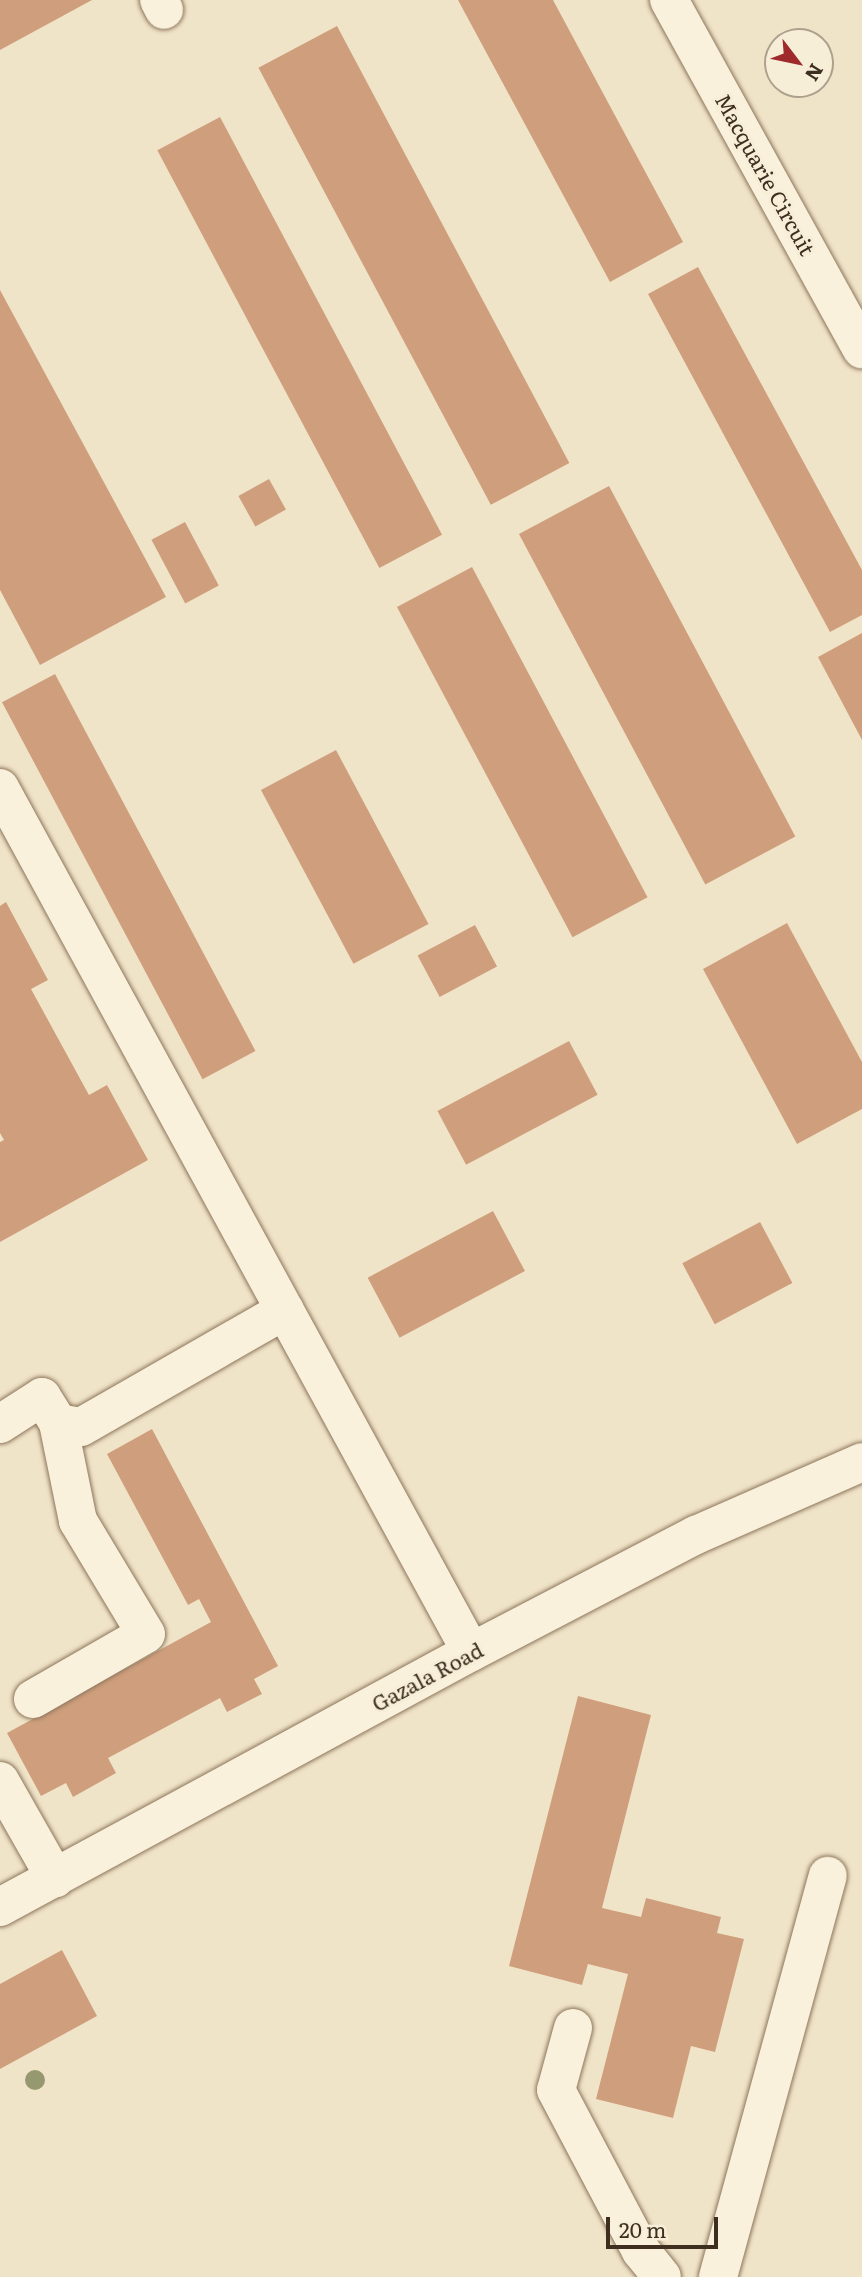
<!DOCTYPE html>
<html>
<head>
<meta charset="utf-8">
<style>
	body { margin:0 }
	#map { position:relative; width:862px; height:2277px; overflow:hidden; background:#f0e4c8; font-family:Literata,serif }
	div>[style] { position:absolute }
	[style*='--x'] { left:calc(var(--x)*1px); top:calc(var(--y)*1px); width:calc(var(--w)*1px); rotate:calc(var(--a)*1deg) }
	.building>* { inset:0; background:#cf9f7d; transform-origin:0 0 }
	.roads { filter:drop-shadow(0 0 2px #8d765c) drop-shadow(0 0 2px #8d765c) }
	.minor>* { height:38px; margin:-19px; padding:0 19px; transform-origin:19px; border-radius:19px; background:#faf1dc }
	.trees>* { width:20px; height:20px; margin:-10px; border-radius:50%; background:#96986f }
	span { translate:-50% -50%; white-space:nowrap; text-align:center; line-height:1.15; -webkit-text-stroke:6px #f7eed8; paint-order:stroke }
	.street-label { font-size:21px; color:#3d2e20 }
	.north { position:absolute; left:764px; top:28px; width:70px; height:70px; box-sizing:border-box; background:#f7eed8; border:2px solid #ada18e; border-radius:50%; rotate:122deg; font-size:19px; font-weight:700; line-height:28px; text-align:center; color:#3d2e20 }
	.north::after { content:''; display:block; margin:auto; width:24px; height:32px; background:#9e2a2b; clip-path:polygon(50% 0,100% 100%,50% 72%,0 100%) }
	.scale { position:absolute; left:606px; top:2217px; width:112px; height:32px; box-sizing:border-box; border:4px solid #3d2e20; border-top:0; padding-left:9px; font-size:21px; line-height:24px; white-space:nowrap; color:#3d2e20; -webkit-text-stroke:5px #f7eed8; paint-order:stroke }
</style>
</head>
<body>
<div id="map">
	<div class="building">
		<i style="clip-path:polygon(0 0,92px 0,0 50px)"></i>
		<i style="clip-path:polygon(458px 0,553px 0,683px 242px,610px 282px)"></i>
		<i style="left:337px;top:26px;width:495px;height:89px;rotate:62deg"></i>
		<i style="left:220px;top:117px;width:473px;height:71px;rotate:62deg"></i>
		<i style="clip-path:polygon(698px 267px,862px 570px,862px 615px,830px 632px,648px 294px)"></i>
		<i style="clip-path:polygon(0 290px,166px 597px,40px 665px,0 590px)"></i>
		<i style="left:269px;top:479px;width:35px;height:35px;rotate:61deg"></i>
		<i style="left:609px;top:486px;width:397px;height:102px;rotate:62deg"></i>
		<i style="left:185px;top:522px;width:72px;height:38px;rotate:62deg"></i>
		<i style="left:472px;top:567px;width:374px;height:85px;rotate:62deg"></i>
		<i style="clip-path:polygon(862px 633px,862px 740px,818px 657px)"></i>
		<i style="left:55px;top:674px;width:427px;height:60px;rotate:62deg"></i>
		<i style="left:336px;top:750px;width:197px;height:85px;rotate:62deg"></i>
		<i style="clip-path:polygon(6px 902px,48px 980px,31px 989px,89px 1095px,107px 1085px,148px 1160px,0 1242px,0 1142px,4px 1140px,0 1133px,0 906px)"></i>
		<i style="clip-path:polygon(787px 923px,862px 1062px,862px 1109px,797px 1144px,703px 969px)"></i>
		<i style="left:475px;top:925px;width:47px;height:65px;rotate:62deg"></i>
		<i style="left:569px;top:1041px;width:61px;height:149px;rotate:62deg"></i>
		<i style="left:493px;top:1211px;width:68px;height:142px;rotate:62deg"></i>
		<i style="left:760px;top:1222px;width:69px;height:88px;rotate:62deg"></i>
		<i style="clip-path:polygon(152px 1429px,278px 1666px,254px 1679px,262px 1694px,227px 1712px,220px 1698px,108px 1758px,116px 1773px,73px 1797px,66px 1783px,41px 1796px,7px 1733px,211px 1622px,199px 1599px,188px 1605px,107px 1454px)"></i>
		<i style="clip-path:polygon(578px 1696px,651px 1715px,602px 1908px,641px 1917px,646px 1898px,721px 1917px,717px 1933px,744px 1939px,715px 2052px,691px 2046px,673px 2118px,596px 2099px,628px 1974px,588px 1964px,582px 1985px,509px 1966px)"></i>
		<i style="clip-path:polygon(62px 1950px,97px 2016px,0 2069px,0 1984px)"></i>
	</div>
	<div class="roads">
		<div class="minor">
			<i style="--x:159;--y:0;--w:11;--a:63"></i>
			<i style="--x:669;--y:0;--w:399;--a:61.1"></i>
			<i style="--x:0;--y:788;--w:984;--a:61.4"></i>
			<i style="--x:0;--y:1424;--w:50;--a:-32.7"></i>
			<i style="--x:42;--y:1397;--w:31;--a:58"></i>
			<i style="--x:58;--y:1423;--w:23;--a:10"></i>
			<i style="--x:81;--y:1427;--w:235;--a:-29.8"></i>
			<i style="--x:33;--y:1699;--w:130;--a:-29.9"></i>
			<i style="--x:146;--y:1634;--w:132;--a:-121"></i>
			<i style="--x:78;--y:1521;--w:100;--a:-101.5"></i>
			<i style="--x:0;--y:1781;--w:112;--a:60.4"></i>
			<i style="--x:0;--y:1907;--w:536;--a:-28.43"></i>
			<i style="--x:471;--y:1652;--w:254;--a:-27.5"></i>
			<i style="--x:696;--y:1535;--w:181;--a:-23.7"></i>
			<i style="--x:573;--y:2028;--w:64;--a:105.3"></i>
			<i style="--x:556;--y:2090;--w:182;--a:62.2"></i>
			<i style="--x:641;--y:2251;--w:33;--a:51"></i>
			<i style="--x:718;--y:2277;--w:416;--a:-74.7"></i>
		</div>
	</div>
	<div class="trees">
		<i style="left:35px;top:2080px"></i>
	</div>
	<div class="street-label">
		<span style="left:766px;top:174px;rotate:61deg">Macquarie Circuit</span>
		<span style="left:427px;top:1676px;rotate:-28deg">Gazala Road</span>
	</div>
	<div class="north">N</div>
	<div class="scale">20 m</div>
</div>
</body>
</html>
